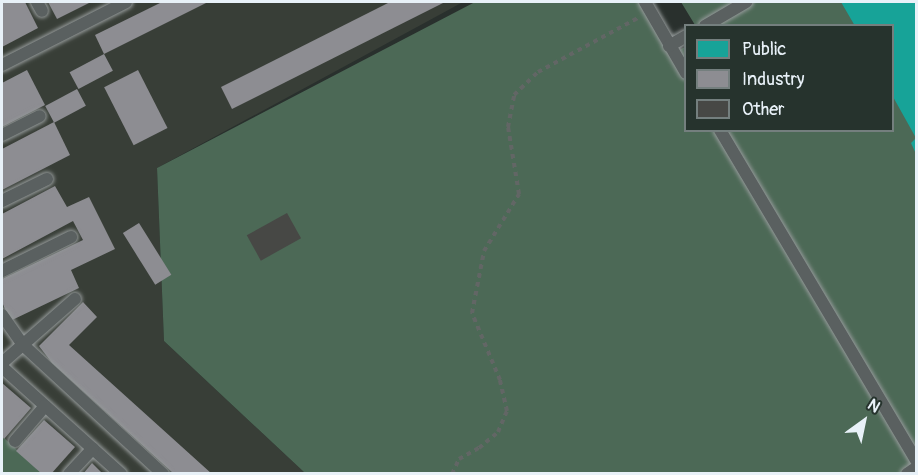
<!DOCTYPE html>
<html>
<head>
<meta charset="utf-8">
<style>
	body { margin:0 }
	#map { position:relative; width:918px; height:475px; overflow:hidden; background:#29302d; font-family:Pangolin,sans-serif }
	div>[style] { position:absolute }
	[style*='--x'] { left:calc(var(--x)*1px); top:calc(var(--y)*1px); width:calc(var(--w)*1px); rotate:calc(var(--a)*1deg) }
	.built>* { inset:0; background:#383e37 }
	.green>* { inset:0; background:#4c6956 }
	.public>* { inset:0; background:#17a398 }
	.industry>* { inset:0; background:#8d8d92; transform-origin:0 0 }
	.building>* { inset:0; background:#474845; transform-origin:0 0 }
	.path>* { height:4px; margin-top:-2px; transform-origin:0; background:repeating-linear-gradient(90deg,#626665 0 4.5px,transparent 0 9px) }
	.roads { filter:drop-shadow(0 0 2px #959a9a) drop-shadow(0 0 2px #959a9a) }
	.service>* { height:12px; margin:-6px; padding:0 6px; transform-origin:6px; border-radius:6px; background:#5a6060 }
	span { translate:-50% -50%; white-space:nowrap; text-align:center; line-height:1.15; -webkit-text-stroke:6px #26332d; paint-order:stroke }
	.frame { position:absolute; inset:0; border:3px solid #e8f1f8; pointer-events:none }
	.legend { position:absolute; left:684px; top:24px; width:210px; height:108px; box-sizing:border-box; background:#26332d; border:2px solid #747f7e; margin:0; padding:8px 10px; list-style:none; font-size:18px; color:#e8f1f8 }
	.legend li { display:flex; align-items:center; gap:12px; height:30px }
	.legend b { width:30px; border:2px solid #747f7e }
	.north { position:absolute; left:834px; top:391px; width:60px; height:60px; -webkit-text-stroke:4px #26332d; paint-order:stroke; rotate:33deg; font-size:16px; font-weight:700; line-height:24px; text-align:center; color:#e8f1f8 }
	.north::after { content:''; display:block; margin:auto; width:21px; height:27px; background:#e8f1f8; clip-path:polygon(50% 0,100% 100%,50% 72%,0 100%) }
</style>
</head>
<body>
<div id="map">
	<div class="built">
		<i style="clip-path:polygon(2px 2px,463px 2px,157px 168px,164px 341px,305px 473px,28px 473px,2px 449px)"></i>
	</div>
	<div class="green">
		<i style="clip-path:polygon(475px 2px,647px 2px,679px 50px,685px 47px,686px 130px,892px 130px,892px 26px,695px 25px,681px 2px,916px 2px,916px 473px,305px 473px,164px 341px,157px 168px)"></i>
		<i style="clip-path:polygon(2px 436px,42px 473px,2px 473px)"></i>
	</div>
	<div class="public">
		<i style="clip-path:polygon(841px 2px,916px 2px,916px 154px,911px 143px,916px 138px,892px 95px,892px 26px,855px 26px)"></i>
	</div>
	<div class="industry">
		<i style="clip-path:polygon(2px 2px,25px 2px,38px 28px,2px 47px)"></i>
		<i style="clip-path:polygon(48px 2px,91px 2px,57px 19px)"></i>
		<i style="clip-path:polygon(162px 2px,208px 2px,104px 54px,95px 35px)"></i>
		<i style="clip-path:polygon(390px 2px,445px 2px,232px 109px,221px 87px)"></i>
		<i style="left:104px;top:54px;width:19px;height:39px;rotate:62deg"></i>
		<i style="clip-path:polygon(27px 70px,45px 105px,2px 127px,2px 83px)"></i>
		<i style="left:138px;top:70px;width:65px;height:38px;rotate:63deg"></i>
		<i style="left:77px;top:89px;width:19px;height:36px;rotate:62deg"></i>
		<i style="clip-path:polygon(54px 122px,70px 155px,2px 190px,2px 149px)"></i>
		<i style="clip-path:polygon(55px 186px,67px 207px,89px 197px,115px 249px,71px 270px,79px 288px,10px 321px,2px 302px,2px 279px,83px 240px,73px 221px,2px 259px,2px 214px)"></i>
		<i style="left:139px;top:223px;width:61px;height:19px;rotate:58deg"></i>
		<i style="clip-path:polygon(83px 302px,97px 317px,69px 345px,212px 474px,174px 474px,52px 363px,39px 346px)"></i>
		<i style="clip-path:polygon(2px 383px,31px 408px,4px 439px,2px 436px)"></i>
		<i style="clip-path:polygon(44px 420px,75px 447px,51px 474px,42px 474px,16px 451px)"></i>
		<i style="clip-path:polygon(92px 463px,103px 474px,83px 474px)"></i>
	</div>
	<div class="building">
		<i style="left:287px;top:213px;width:29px;height:46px;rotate:61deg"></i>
	</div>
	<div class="path">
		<i style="--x:452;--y:474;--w:17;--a:-65"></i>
		<i style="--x:459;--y:459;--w:23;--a:-29"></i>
		<i style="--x:479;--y:448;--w:25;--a:-40"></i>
		<i style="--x:498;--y:432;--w:23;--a:-67"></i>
		<i style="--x:507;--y:411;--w:32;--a:-103"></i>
		<i style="--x:500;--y:380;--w:73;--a:-112.7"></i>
		<i style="--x:472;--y:313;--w:63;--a:-79"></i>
		<i style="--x:484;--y:251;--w:67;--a:-58.4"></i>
		<i style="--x:519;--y:194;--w:68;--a:-99.3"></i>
		<i style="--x:508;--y:127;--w:33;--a:-79"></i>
		<i style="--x:514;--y:95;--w:33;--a:-44"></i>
		<i style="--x:538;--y:72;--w:114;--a:-28.4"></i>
	</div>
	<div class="roads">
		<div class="service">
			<i style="--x:37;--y:2;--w:10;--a:61"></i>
			<i style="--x:645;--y:2;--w:82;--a:60"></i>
			<i style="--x:705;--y:26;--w:48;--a:-30.3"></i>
			<i style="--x:669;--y:46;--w:20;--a:-30"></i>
			<i style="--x:2;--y:65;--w:139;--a:-26.9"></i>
			<i style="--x:720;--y:130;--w:384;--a:59.3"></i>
			<i style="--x:2;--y:135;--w:42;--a:-26.6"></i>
			<i style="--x:2;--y:201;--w:50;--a:-26.1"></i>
			<i style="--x:2;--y:271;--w:77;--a:-26.2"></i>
			<i style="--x:2;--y:315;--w:35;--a:55"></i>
			<i style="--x:22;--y:344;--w:192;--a:42.7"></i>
			<i style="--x:2;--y:363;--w:97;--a:-41.2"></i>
			<i style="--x:2;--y:367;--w:160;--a:42"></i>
			<i style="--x:15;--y:441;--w:46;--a:-49.4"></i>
			<i style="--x:69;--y:474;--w:35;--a:-47"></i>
			<i style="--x:907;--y:474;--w:11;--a:-34"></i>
		</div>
	</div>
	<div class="frame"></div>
	<ul class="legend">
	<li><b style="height:16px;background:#17a398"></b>Public</li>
	<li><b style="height:16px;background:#8d8d92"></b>Industry</li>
	<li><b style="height:16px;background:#474845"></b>Other</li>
	</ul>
	<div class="north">N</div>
</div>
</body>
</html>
